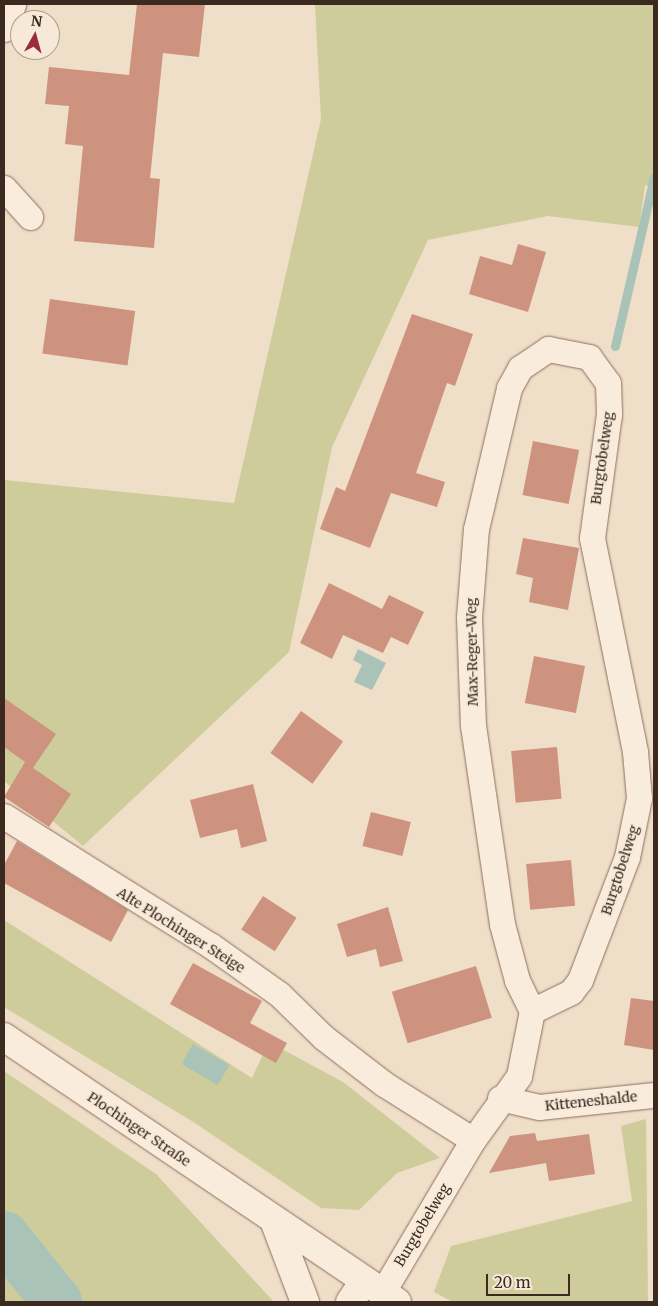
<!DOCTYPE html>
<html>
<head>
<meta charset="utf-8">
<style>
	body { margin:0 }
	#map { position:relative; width:658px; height:1306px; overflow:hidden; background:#efdec8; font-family:Merriweather,serif }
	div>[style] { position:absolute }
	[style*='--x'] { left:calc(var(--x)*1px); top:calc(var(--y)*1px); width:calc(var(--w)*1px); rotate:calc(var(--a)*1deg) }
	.green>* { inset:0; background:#cecc9b }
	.water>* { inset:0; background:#a9c3b8; transform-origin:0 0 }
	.stream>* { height:9px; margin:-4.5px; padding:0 4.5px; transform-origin:4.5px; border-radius:4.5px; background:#a9c3b8 }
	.river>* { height:50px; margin:-25px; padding:0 25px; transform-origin:25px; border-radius:25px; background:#a9c3b8 }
	.building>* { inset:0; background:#cd937e; transform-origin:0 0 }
	.roads { filter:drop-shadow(0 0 1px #8c6f5d) drop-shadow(0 0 1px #8c6f5d) }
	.street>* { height:25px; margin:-12.5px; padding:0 12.5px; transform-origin:12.5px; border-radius:12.5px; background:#f9ecdc }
	.secondary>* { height:28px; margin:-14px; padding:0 14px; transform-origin:14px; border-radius:14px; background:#f9ecdc }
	span { translate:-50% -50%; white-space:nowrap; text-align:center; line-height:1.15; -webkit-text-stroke:4px #f6e9d8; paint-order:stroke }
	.street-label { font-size:14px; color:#3c2a20 }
	.frame { position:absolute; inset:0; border:5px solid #3c2a20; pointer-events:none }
	.north { position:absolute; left:10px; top:10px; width:50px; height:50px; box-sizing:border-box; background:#f6e9d8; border:1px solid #ac9d8e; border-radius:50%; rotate:7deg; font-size:14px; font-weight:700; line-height:20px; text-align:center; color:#3c2a20 }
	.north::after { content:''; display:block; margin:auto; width:18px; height:22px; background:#9b2c3d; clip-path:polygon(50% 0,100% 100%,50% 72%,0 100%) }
	.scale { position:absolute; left:486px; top:1274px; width:84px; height:22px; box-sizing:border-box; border:2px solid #3c2a20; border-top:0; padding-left:6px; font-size:15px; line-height:18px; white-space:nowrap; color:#3c2a20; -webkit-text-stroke:4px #f6e9d8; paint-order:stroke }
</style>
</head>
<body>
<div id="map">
	<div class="green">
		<i style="clip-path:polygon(315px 4px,654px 4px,654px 188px,645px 185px,639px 227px,548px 216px,428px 240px,332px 447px,289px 652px,83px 846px,4px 781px,4px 480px,234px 503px,321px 119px)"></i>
		<i style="clip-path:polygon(4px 920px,252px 1078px,269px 1042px,343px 1082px,440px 1158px,397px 1173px,359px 1210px,321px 1208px,195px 1123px,4px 1007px)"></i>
		<i style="clip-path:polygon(4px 1071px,156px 1174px,274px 1302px,4px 1302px)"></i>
		<i style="clip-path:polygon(646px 1119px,648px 1302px,453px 1302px,434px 1292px,451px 1246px,632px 1201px,621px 1126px)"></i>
	</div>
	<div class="water">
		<i style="clip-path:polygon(358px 649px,386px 663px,372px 690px,354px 682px,362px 665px,353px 660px)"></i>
		<i style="left:193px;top:1044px;width:42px;height:23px;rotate:30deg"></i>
	</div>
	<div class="stream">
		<i style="--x:615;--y:346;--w:173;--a:-77"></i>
	</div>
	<div class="river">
		<i style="--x:4;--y:1236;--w:85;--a:51.2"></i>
	</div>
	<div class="building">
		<i style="clip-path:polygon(137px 4px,205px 4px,199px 57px,163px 53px,150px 178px,160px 179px,154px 248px,74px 241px,83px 146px,65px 144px,69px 106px,45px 104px,49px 67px,129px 75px)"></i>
		<i style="clip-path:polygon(518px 244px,546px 252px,528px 312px,469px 294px,480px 256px,512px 265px)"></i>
		<i style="left:50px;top:299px;width:86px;height:55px;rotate:8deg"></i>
		<i style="clip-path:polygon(412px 314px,473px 334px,455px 386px,447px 383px,416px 473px,445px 482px,437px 507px,391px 493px,370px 548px,320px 529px,336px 487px,345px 491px)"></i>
		<i style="left:533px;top:441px;width:47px;height:55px;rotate:11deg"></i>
		<i style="clip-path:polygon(523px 538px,579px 548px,568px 610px,529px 602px,533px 578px,516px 574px)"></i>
		<i style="clip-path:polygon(329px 583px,382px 609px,389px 595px,424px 612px,408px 645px,391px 637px,383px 653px,343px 635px,332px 659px,300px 643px)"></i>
		<i style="left:534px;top:656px;width:52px;height:48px;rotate:11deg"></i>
		<i style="clip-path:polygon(4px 698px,56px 734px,33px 768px,71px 794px,49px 827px,4px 797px,25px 762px,4px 747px)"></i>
		<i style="left:301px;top:711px;width:52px;height:52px;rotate:36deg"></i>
		<i style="left:557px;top:747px;width:52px;height:46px;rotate:85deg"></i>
		<i style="clip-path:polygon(253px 784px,267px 841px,241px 848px,237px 829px,200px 838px,190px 800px)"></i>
		<i style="left:371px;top:812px;width:41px;height:35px;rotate:14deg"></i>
		<i style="clip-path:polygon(17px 841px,128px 910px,111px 942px,4px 883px,4px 865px)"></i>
		<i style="left:571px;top:860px;width:46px;height:45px;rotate:85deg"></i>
		<i style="left:263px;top:896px;width:40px;height:40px;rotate:33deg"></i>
		<i style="clip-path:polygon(388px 907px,403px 961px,380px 967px,376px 949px,347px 957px,337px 924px)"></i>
		<i style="clip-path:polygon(193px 963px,262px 1001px,250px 1023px,287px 1043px,276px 1063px,170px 1004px)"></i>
		<i style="left:476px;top:966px;width:54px;height:88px;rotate:73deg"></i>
		<i style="clip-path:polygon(631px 998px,654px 1001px,654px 1050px,624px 1045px)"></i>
		<i style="clip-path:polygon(535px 1133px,537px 1141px,589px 1134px,595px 1174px,549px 1181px,546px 1163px,489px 1173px,510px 1136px)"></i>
	</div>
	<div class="roads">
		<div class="street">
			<i style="--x:4;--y:29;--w:27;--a:-70"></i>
			<i style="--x:4;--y:188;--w:39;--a:48"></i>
			<i style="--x:548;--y:349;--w:42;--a:11"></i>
			<i style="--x:589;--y:357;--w:32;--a:54"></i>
			<i style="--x:608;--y:383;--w:31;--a:88"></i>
			<i style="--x:609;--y:414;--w:125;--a:97.8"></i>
			<i style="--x:592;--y:538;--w:218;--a:78.6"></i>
			<i style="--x:635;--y:752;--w:46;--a:85"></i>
			<i style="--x:639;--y:798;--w:60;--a:101.5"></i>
			<i style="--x:627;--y:857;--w:132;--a:110.9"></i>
			<i style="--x:580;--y:980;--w:15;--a:127"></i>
			<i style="--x:571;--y:992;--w:43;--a:154"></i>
			<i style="--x:532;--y:1011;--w:34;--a:-116"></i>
			<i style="--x:517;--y:980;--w:58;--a:-105"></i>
			<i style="--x:502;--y:924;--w:200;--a:-98.3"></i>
			<i style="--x:473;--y:726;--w:109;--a:-92.1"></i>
			<i style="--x:469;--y:617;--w:88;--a:-85.5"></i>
			<i style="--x:476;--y:529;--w:145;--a:-76.8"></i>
			<i style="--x:509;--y:388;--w:23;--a:-61"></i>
			<i style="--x:520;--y:368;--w:34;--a:-34"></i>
			<i style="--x:4;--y:816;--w:243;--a:32.1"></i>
			<i style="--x:210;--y:945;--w:85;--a:35.4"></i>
			<i style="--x:279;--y:994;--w:62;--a:44.3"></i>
			<i style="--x:323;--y:1037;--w:77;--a:37.6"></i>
			<i style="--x:384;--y:1084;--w:105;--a:32.2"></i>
			<i style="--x:500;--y:1098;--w:40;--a:13"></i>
			<i style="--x:539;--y:1107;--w:116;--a:-6"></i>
			<i style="--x:382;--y:1293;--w:178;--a:-59.3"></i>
			<i style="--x:473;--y:1140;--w:79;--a:-54.3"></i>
			<i style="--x:519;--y:1076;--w:66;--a:-78.7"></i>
		</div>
		<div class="secondary">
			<i style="--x:4;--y:1037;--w:474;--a:34"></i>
			<i style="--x:275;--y:1223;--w:85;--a:69.2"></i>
			<i style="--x:350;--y:1302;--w:25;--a:-56"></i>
		</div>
	</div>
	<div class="street-label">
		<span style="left:602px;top:458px;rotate:-82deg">Burgtobelweg</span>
		<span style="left:472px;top:652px;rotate:-91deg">Max-Reger-Weg</span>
		<span style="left:620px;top:870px;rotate:-72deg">Burgtobelweg</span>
		<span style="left:181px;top:930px;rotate:32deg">Alte Plochinger Steige</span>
		<span style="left:591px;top:1101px;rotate:-6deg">Kitteneshalde</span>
		<span style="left:139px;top:1129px;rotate:34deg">Plochinger Straße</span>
		<span style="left:422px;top:1225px;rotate:-59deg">Burgtobelweg</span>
	</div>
	<div class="frame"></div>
	<div class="north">N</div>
	<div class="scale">20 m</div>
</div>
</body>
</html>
